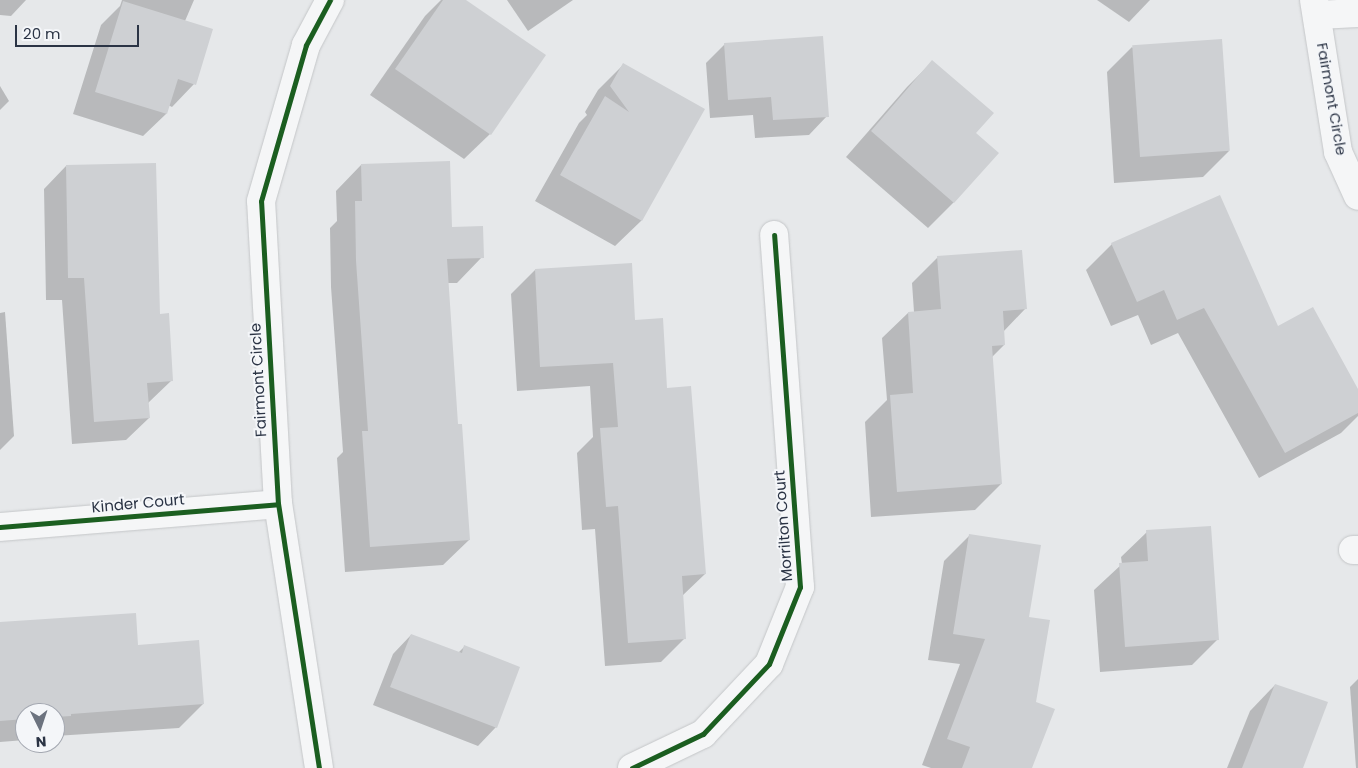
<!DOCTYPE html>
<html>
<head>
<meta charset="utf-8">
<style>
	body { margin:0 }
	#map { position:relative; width:1358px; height:768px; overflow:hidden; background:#e6e8ea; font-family:Poppins,sans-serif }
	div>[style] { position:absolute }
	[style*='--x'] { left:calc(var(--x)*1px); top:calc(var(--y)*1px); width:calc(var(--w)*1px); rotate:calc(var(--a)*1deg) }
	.shadow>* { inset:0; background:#0003 }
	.building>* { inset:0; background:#ced0d3; transform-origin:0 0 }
	.roads { filter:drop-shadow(0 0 1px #c4c6c8) drop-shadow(0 0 1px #c4c6c8) }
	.minor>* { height:28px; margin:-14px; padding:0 14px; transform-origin:14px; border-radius:14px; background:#f5f6f7 }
	.cycleway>* { height:5px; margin:-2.5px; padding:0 2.5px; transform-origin:2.5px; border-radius:2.5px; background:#1b5e20 }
	span { translate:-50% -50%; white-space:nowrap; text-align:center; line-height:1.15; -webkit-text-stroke:4px #f4f6f9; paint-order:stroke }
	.street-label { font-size:15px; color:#2b3445 }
	.north { position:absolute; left:15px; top:703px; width:50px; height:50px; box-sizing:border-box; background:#f4f6f9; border:1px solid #a4a8b1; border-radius:50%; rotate:176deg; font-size:14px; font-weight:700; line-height:20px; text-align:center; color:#2b3445 }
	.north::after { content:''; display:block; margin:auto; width:18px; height:22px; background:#6c737f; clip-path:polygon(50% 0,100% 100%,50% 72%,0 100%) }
	.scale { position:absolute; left:15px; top:25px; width:124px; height:22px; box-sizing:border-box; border:2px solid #2b3445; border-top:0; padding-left:6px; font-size:15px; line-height:18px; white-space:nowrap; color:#2b3445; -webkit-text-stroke:4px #f4f6f9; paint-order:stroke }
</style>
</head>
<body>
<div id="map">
	<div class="shadow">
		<i style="clip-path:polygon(0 0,26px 0,11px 16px,0 15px)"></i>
		<i style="clip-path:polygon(122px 0,194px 0,185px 21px,194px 84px,172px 107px,168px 105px,166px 114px,143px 136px,73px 114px,101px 25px,120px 6px)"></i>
		<i style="clip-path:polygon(441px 0,464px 0,490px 134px,464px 159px,370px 95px,425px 16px)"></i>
		<i style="clip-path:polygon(507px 0,573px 0,528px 31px)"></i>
		<i style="clip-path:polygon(1097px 0,1150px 0,1129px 22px)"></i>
		<i style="clip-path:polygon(725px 44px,827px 116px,809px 135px,755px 138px,753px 115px,710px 118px,706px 63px)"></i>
		<i style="clip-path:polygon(1132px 47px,1229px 151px,1203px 177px,1114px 183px,1107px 72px)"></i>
		<i style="clip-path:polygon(932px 62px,974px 133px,954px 202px,928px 228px,846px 157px,907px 87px)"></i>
		<i style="clip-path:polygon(623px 65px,703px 110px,641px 221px,615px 246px,535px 201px,579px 123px,587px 115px,585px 112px,598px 90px)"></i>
		<i style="clip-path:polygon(0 86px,9px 101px,0 110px)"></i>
		<i style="clip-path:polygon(361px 165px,451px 228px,482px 257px,457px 283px,447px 283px,457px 426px,469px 540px,443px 565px,345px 572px,337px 458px,343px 452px,331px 287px,330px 228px,337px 221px,336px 191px)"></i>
		<i style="clip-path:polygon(66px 166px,158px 315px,172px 380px,148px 403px,149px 418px,126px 440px,72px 444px,62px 300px,46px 300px,44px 189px)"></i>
		<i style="clip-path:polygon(1112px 244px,1278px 328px,1358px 392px,1358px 416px,1341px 433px,1259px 478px,1178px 333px,1151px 345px,1138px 315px,1111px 326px,1086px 270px)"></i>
		<i style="clip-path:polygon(938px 257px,1025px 309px,1003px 332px,1004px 345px,992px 357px,1001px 484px,975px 510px,871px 517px,865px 422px,887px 400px,882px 338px,908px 313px,914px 312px,912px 283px)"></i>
		<i style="clip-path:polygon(535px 270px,634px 322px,666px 389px,705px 574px,682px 596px,685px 638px,661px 662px,605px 666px,595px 529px,582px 530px,577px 453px,593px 437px,590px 386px,517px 391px,511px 294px)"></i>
		<i style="clip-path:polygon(5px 312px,14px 436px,0 450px,0 313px)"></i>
		<i style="clip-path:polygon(1147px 532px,1217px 640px,1192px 665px,1100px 672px,1094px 590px,1122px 564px,1121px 557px)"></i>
		<i style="clip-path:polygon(970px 535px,1028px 618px,1031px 768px,931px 768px,922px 765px,960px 664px,928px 660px,944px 561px)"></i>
		<i style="clip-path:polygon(0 623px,137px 646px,203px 704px,179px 728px,55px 736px,55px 713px,25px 713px,25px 740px,0 742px)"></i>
		<i style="clip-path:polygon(411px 635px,458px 653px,464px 647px,496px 727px,478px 746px,373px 705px,393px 654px)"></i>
		<i style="clip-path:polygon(1358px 679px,1358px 768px,1356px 768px,1350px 687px)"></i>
		<i style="clip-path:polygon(1275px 685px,1302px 768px,1227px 768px,1250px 711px)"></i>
	</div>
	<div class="building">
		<i style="clip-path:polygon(443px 0,466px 0,546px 55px,491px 135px,395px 69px)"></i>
		<i style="clip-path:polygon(123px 1px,213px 29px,196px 85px,178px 79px,167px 114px,95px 92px)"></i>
		<i style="clip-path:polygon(823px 36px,829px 117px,773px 120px,771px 97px,728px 100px,724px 43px)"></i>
		<i style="left:1222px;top:39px;width:112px;height:90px;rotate:86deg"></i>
		<i style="clip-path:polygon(932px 60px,994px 113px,976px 133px,999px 153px,954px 203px,871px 131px)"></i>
		<i style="clip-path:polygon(623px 63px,705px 109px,642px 221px,560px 175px,605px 96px,629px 112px,610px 86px)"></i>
		<i style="clip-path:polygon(450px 161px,452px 227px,483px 226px,484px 258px,447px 259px,458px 424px,462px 424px,470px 540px,370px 547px,362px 431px,368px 431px,356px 261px,355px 201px,362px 201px,361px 164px)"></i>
		<i style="clip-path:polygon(156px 163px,160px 314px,169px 313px,173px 381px,147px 383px,150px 418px,94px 422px,84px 278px,68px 278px,66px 165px)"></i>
		<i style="clip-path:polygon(1220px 195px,1278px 326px,1313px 307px,1358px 389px,1358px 413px,1285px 453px,1204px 308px,1177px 320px,1164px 290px,1137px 302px,1111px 243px)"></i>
		<i style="clip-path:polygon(1022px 250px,1027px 309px,1003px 311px,1005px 345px,992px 346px,1002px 484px,897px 492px,890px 395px,913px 393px,908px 312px,941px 309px,937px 256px)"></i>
		<i style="clip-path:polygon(632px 263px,635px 320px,663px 318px,667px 388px,691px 386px,706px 574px,682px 576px,686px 639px,628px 643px,618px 506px,606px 507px,600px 428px,618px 427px,613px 363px,540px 367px,535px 269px)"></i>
		<i style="clip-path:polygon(1211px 526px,1219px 640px,1125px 647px,1119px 563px,1148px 561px,1146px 530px)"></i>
		<i style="clip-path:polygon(969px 534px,1041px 545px,1029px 617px,1050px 620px,1036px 702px,1055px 709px,1032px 768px,962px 768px,970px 747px,947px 739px,985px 639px,953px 634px)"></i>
		<i style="clip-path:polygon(136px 613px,138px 645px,199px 640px,204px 704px,71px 714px,71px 716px,55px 717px,55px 713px,25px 713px,25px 719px,0 721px,0 622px)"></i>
		<i style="clip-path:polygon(411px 634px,462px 653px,464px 645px,520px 667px,497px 728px,390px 687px)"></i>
		<i style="clip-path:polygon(1275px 684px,1328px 702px,1303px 768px,1242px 768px)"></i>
	</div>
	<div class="roads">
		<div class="minor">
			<i style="--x:1314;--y:0;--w:154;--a:81"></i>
			<i style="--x:1338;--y:152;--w:48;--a:65.6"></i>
			<i style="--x:1318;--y:15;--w:40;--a:-2.9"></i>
			<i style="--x:0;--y:527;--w:279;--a:-4.7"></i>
			<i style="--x:1353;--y:550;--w:5;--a:0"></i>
			<i style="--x:319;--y:768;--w:267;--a:-98.8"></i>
			<i style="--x:278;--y:504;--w:303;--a:-93.2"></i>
			<i style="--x:261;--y:201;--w:162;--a:-73.9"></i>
			<i style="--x:306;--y:45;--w:51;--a:-61.9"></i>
			<i style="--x:632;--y:768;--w:79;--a:-25.6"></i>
			<i style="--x:703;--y:734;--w:96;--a:-46.7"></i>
			<i style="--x:769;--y:664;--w:83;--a:-68.1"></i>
			<i style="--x:800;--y:587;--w:353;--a:-94.2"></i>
		</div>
	</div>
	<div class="cycleway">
		<i style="--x:0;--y:527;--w:279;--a:-4.7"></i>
		<i style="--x:319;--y:768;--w:267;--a:-98.8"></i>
		<i style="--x:278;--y:504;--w:303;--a:-93.2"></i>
		<i style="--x:261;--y:201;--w:162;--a:-73.9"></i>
		<i style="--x:306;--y:45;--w:51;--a:-61.9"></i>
		<i style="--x:632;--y:768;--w:79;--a:-25.6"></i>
		<i style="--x:703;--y:734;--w:96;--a:-46.7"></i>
		<i style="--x:769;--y:664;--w:83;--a:-68.1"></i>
		<i style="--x:800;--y:587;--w:353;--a:-94.2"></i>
	</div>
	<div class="street-label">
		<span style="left:1332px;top:99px;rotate:80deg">Fairmont Circle</span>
		<span style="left:258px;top:380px;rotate:-93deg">Fairmont Circle</span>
		<span style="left:138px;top:503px;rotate:-5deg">Kinder Court</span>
		<span style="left:783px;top:526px;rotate:-94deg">Morrilton Court</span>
	</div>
	<div class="north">N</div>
	<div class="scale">20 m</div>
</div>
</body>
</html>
